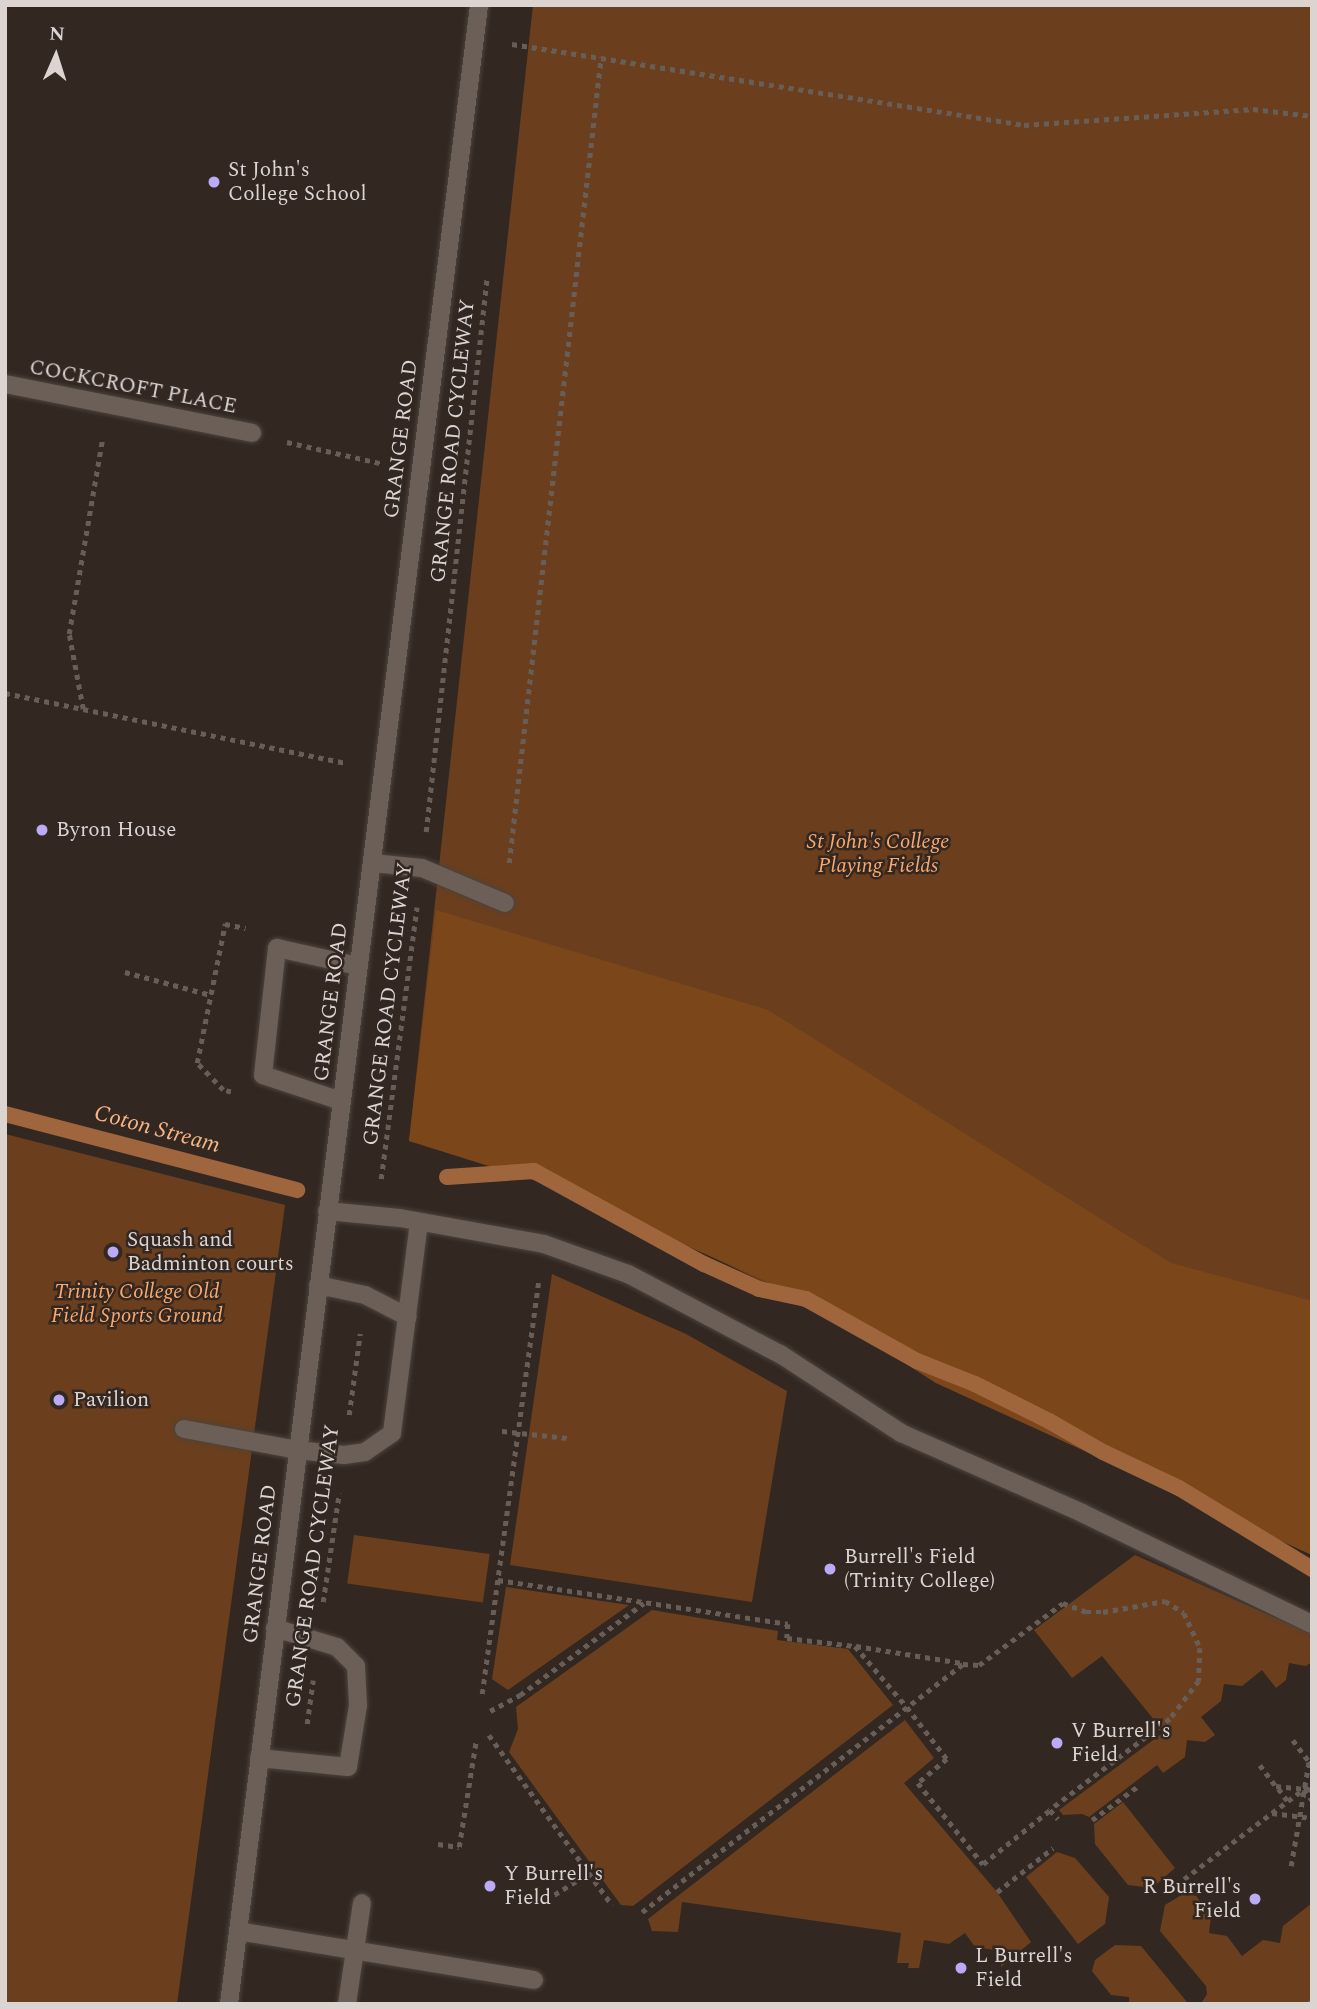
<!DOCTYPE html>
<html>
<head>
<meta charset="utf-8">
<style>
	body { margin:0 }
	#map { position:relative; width:1317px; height:2009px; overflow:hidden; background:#332821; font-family:Spectral,serif }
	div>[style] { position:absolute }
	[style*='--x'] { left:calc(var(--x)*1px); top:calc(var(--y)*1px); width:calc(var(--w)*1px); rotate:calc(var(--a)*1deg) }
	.green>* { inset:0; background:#6b3f1d; transform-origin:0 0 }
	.forest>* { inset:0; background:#7c461b }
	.stream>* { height:16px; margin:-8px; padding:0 8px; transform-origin:8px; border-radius:8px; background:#9f663d }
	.path>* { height:4.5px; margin-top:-2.25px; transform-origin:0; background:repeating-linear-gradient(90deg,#685e58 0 5px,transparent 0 10px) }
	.roads { filter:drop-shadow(0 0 2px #4c443d) drop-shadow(0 0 2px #4c443d) }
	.lane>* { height:18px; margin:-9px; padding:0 9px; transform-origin:9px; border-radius:9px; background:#6b5f57 }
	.street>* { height:18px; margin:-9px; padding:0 9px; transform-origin:9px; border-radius:9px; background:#6b5f57 }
	.secondary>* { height:18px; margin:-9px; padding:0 9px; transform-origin:9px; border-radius:9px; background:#6b5f57 }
	.dots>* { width:19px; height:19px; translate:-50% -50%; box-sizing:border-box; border:4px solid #332821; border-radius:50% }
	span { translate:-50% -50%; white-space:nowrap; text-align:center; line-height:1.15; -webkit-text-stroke:5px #332821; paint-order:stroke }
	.poi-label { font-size:21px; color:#dcd4d0 }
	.left { translate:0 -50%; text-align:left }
	.right { translate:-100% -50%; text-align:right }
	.street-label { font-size:21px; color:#dcd4d0 }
	.park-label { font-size:21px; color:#faa86d; font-style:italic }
	.water-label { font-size:23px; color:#f7b586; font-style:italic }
	.frame { position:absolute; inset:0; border:7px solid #dcd4d0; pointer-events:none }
	.north { position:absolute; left:21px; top:21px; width:70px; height:70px; -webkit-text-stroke:5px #332821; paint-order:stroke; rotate:3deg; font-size:19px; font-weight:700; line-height:28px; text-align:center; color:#dcd4d0 }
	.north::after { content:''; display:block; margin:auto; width:24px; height:32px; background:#dcd4d0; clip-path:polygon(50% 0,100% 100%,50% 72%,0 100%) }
</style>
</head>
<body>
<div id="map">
	<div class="green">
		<i style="clip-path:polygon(533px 5px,1312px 5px,1312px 1555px,936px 1383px,831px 1316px,560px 1181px,409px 1141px)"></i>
		<i style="clip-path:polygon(5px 1134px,285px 1205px,177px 2004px,5px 2004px)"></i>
		<i style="clip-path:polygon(552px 1274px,686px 1334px,787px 1391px,752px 1602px,510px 1565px)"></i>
		<i style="left:354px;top:1535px;width:137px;height:49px;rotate:8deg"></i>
		<i style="clip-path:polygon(1135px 1555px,1312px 1634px,1312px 1662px,1306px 1666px,1289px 1663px,1286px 1680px,1276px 1688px,1262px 1670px,1242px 1686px,1224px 1684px,1221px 1701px,1201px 1717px,1215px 1735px,1205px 1742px,1187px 1740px,1185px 1757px,1163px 1773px,1157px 1765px,1089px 1817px,1082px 1814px,1063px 1815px,1059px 1810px,1164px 1732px,1102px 1656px,1072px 1678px,1034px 1630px)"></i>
		<i style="clip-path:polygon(506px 1587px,629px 1605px,508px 1690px,492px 1679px)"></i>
		<i style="clip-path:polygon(652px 1610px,778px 1631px,777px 1640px,848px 1649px,893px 1705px,633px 1906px,621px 1905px,509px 1752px,518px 1729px,516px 1707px)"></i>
		<i style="clip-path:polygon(905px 1720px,934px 1758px,904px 1783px,997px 1892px,1031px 1942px,1001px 1967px,1001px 1951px,975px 1947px,965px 1933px,949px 1944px,924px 1940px,919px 1968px,908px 1968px,909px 1963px,897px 1963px,901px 1933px,682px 1902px,678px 1932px,652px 1931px,648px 1919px)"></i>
		<i style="clip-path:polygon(1123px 1802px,1175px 1868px,1152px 1888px,1128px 1885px,1095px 1844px,1094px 1824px)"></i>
		<i style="clip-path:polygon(1057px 1852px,1075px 1858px,1109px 1897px,1105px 1924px,1078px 1944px,1026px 1877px)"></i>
		<i style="clip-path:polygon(1191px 1889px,1211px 1916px,1209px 1933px,1227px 1936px,1242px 1956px,1263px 1940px,1280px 1943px,1283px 1926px,1312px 1903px,1312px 2004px,1195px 2004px,1202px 2002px,1207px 1994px,1206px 1986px,1160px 1931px,1165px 1905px)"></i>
		<i style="clip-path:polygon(1115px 1945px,1141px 1946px,1187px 2002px,1193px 2004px,1129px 2004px,1129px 1997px,1111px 1995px,1092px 1971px,1095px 1960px)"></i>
	</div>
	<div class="forest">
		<i style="clip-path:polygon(436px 910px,768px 1010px,1171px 1263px,1312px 1301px,1312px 1555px,936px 1383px,806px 1299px,555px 1187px,409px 1141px)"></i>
	</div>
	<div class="stream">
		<i style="--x:5;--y:1114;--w:302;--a:14.6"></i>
		<i style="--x:447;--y:1177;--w:87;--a:-3.9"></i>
		<i style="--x:534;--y:1171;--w:194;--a:28.7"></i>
		<i style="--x:704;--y:1264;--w:60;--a:24.4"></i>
		<i style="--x:759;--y:1289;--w:48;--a:12"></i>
		<i style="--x:806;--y:1299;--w:127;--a:29.2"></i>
		<i style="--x:917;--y:1361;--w:62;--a:21.6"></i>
		<i style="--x:975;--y:1384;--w:83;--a:26.6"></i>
		<i style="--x:1049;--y:1421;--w:62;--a:29.9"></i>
		<i style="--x:1103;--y:1452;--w:84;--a:25.3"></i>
		<i style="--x:1179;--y:1488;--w:156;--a:31.3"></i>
	</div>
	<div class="path">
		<i style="--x:512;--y:44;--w:518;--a:8.99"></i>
		<i style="--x:1024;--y:125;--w:230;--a:-4"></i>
		<i style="--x:1253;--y:109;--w:59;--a:6.8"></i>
		<i style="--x:287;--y:442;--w:99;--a:12.8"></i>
		<i style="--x:5;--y:693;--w:348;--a:11.6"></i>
		<i style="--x:83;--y:709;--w:76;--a:-100.6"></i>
		<i style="--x:69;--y:634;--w:196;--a:-80.3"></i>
		<i style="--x:426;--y:832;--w:558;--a:-83.73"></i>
		<i style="--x:509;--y:863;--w:811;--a:-83.49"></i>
		<i style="--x:125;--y:972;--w:89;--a:15"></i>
		<i style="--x:231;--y:1092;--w:8;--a:-166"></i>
		<i style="--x:223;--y:1090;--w:37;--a:-134"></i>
		<i style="--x:197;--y:1063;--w:142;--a:-78.6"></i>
		<i style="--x:225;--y:924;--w:21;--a:11"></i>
		<i style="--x:381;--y:1179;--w:274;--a:-82.5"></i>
		<i style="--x:349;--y:1415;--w:82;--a:-82.3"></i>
		<i style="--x:502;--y:1431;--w:66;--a:6.1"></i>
		<i style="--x:498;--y:1580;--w:293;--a:8.6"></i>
		<i style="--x:788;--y:1624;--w:14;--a:94"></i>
		<i style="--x:787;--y:1638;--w:68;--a:6.7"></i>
		<i style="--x:855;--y:1646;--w:80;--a:49.6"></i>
		<i style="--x:907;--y:1707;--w:66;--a:52.4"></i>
		<i style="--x:947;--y:1759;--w:38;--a:140"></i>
		<i style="--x:918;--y:1783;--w:104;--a:51.3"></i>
		<i style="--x:983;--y:1864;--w:86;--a:-38.9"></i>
		<i style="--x:1050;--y:1810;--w:12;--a:48"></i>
		<i style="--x:323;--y:1602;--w:110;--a:-81.6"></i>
		<i style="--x:856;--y:1646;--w:107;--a:9.1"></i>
		<i style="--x:482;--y:1694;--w:415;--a:-82.2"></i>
		<i style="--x:490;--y:1711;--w:34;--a:-28"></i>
		<i style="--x:520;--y:1695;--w:154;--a:-36.6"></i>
		<i style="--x:307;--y:1724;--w:44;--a:-82.2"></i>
		<i style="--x:489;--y:1735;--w:210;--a:54.1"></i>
		<i style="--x:1293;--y:1740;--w:26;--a:53"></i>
		<i style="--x:1260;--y:1765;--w:26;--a:53"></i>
		<i style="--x:1304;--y:1789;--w:14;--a:54"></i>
		<i style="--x:1287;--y:1801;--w:19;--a:-126"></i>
		<i style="--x:1276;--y:1786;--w:36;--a:6"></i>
		<i style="--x:1272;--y:1813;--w:40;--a:7.1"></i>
		<i style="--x:1092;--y:1820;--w:56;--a:-36.3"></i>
		<i style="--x:438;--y:1844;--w:21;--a:8"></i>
		<i style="--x:459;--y:1847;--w:107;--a:-80.9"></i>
		<i style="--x:1291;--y:1866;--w:107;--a:-80.3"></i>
		<i style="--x:1309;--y:1761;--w:5;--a:53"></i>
		<i style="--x:1184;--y:1879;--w:160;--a:-36.9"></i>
		<i style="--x:997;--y:1892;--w:71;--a:-38.2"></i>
		<i style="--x:546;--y:1900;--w:51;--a:-32.1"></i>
		<i style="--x:642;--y:1912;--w:406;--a:-37.7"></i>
		<i style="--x:963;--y:1664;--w:16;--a:4"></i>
		<i style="--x:979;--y:1665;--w:104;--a:-36.4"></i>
		<i style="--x:1063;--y:1603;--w:25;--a:21"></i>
		<i style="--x:1086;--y:1612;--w:17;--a:0"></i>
		<i style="--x:1103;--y:1612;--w:63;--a:-10.1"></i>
		<i style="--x:1165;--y:1601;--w:22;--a:32"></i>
		<i style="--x:1184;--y:1613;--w:38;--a:65"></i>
		<i style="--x:1200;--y:1648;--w:33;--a:92"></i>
		<i style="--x:1199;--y:1681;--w:48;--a:127.3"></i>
		<i style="--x:1170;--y:1719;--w:151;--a:142.8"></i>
		<i style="--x:1308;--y:2004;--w:5;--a:-37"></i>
	</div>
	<div class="roads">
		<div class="lane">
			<i style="--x:373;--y:863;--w:49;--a:5.8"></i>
			<i style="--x:422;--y:868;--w:90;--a:22.9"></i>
			<i style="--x:341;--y:1101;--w:82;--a:-161.6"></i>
			<i style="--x:263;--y:1075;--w:128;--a:-83.7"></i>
			<i style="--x:277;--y:948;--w:83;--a:12.5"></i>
			<i style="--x:327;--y:1211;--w:73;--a:5.5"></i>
			<i style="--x:400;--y:1218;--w:146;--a:10.2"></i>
			<i style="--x:544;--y:1244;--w:89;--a:19.7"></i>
			<i style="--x:628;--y:1274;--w:172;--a:27.8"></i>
			<i style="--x:780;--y:1354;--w:145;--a:33.1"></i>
			<i style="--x:901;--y:1433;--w:198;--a:23.8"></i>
			<i style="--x:1082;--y:1513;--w:255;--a:25.8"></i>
			<i style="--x:318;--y:1285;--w:48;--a:12"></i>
			<i style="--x:365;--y:1295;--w:48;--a:27.1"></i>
			<i style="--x:184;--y:1429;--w:115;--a:10.5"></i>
			<i style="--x:297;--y:1450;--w:47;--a:6.1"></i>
			<i style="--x:344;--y:1455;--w:21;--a:-8"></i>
			<i style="--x:365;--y:1452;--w:33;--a:-35"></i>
			<i style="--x:392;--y:1433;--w:213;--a:-82.7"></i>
			<i style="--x:259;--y:1758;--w:89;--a:5.8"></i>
			<i style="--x:348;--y:1767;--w:63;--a:-80.8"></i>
			<i style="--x:358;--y:1705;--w:39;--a:-93"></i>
			<i style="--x:356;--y:1666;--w:27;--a:-135"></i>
			<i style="--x:337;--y:1647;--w:65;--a:-163"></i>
			<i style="--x:238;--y:1931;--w:300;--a:9.4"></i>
			<i style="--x:347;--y:2004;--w:102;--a:-81.6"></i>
		</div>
		<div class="street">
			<i style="--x:5;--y:384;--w:252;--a:11.2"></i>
		</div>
		<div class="secondary">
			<i style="--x:229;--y:2004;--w:2015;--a:-82.87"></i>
		</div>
	</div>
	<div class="dots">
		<i style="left:214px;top:182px;background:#baaaf7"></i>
		<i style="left:42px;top:830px;background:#baaaf7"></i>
		<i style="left:113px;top:1252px;background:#baaaf7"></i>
		<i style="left:59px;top:1400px;background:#baaaf7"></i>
		<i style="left:830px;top:1569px;background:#baaaf7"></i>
		<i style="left:1057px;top:1743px;background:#baaaf7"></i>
		<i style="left:490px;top:1886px;background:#baaaf7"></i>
		<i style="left:1255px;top:1899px;background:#baaaf7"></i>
		<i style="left:961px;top:1968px;background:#baaaf7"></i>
	</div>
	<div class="poi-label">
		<span class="left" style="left:228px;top:182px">St John's<br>College School</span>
		<span class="left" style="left:56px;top:830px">Byron House</span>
		<span class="left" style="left:127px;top:1252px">Squash and<br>Badminton courts</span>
		<span class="left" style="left:73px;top:1400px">Pavilion</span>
		<span class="left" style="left:844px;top:1569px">Burrell's Field<br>(Trinity College)</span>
		<span class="left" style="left:1071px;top:1743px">V Burrell's<br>Field</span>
		<span class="left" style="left:504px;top:1886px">Y Burrell's<br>Field</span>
		<span class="right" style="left:1241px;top:1899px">R Burrell's<br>Field</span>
		<span class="left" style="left:975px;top:1968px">L Burrell's<br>Field</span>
	</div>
	<div class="street-label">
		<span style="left:133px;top:387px;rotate:11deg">COCKCROFT PLACE</span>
		<span style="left:401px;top:439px;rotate:-83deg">GRANGE ROAD</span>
		<span style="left:453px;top:441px;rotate:-84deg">GRANGE ROAD CYCLEWAY</span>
		<span style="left:331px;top:1002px;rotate:-83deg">GRANGE ROAD</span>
		<span style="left:388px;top:1004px;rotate:-83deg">GRANGE ROAD CYCLEWAY</span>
		<span style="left:260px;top:1564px;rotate:-83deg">GRANGE ROAD</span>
		<span style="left:313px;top:1566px;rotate:-82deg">GRANGE ROAD CYCLEWAY</span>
	</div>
	<div class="park-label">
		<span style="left:878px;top:854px">St John's College<br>Playing Fields</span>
		<span style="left:137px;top:1304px">Trinity College Old<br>Field Sports Ground</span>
	</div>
	<div class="water-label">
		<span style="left:157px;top:1130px;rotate:15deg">Coton Stream</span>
	</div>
	<div class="frame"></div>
	<div class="north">N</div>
</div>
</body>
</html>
